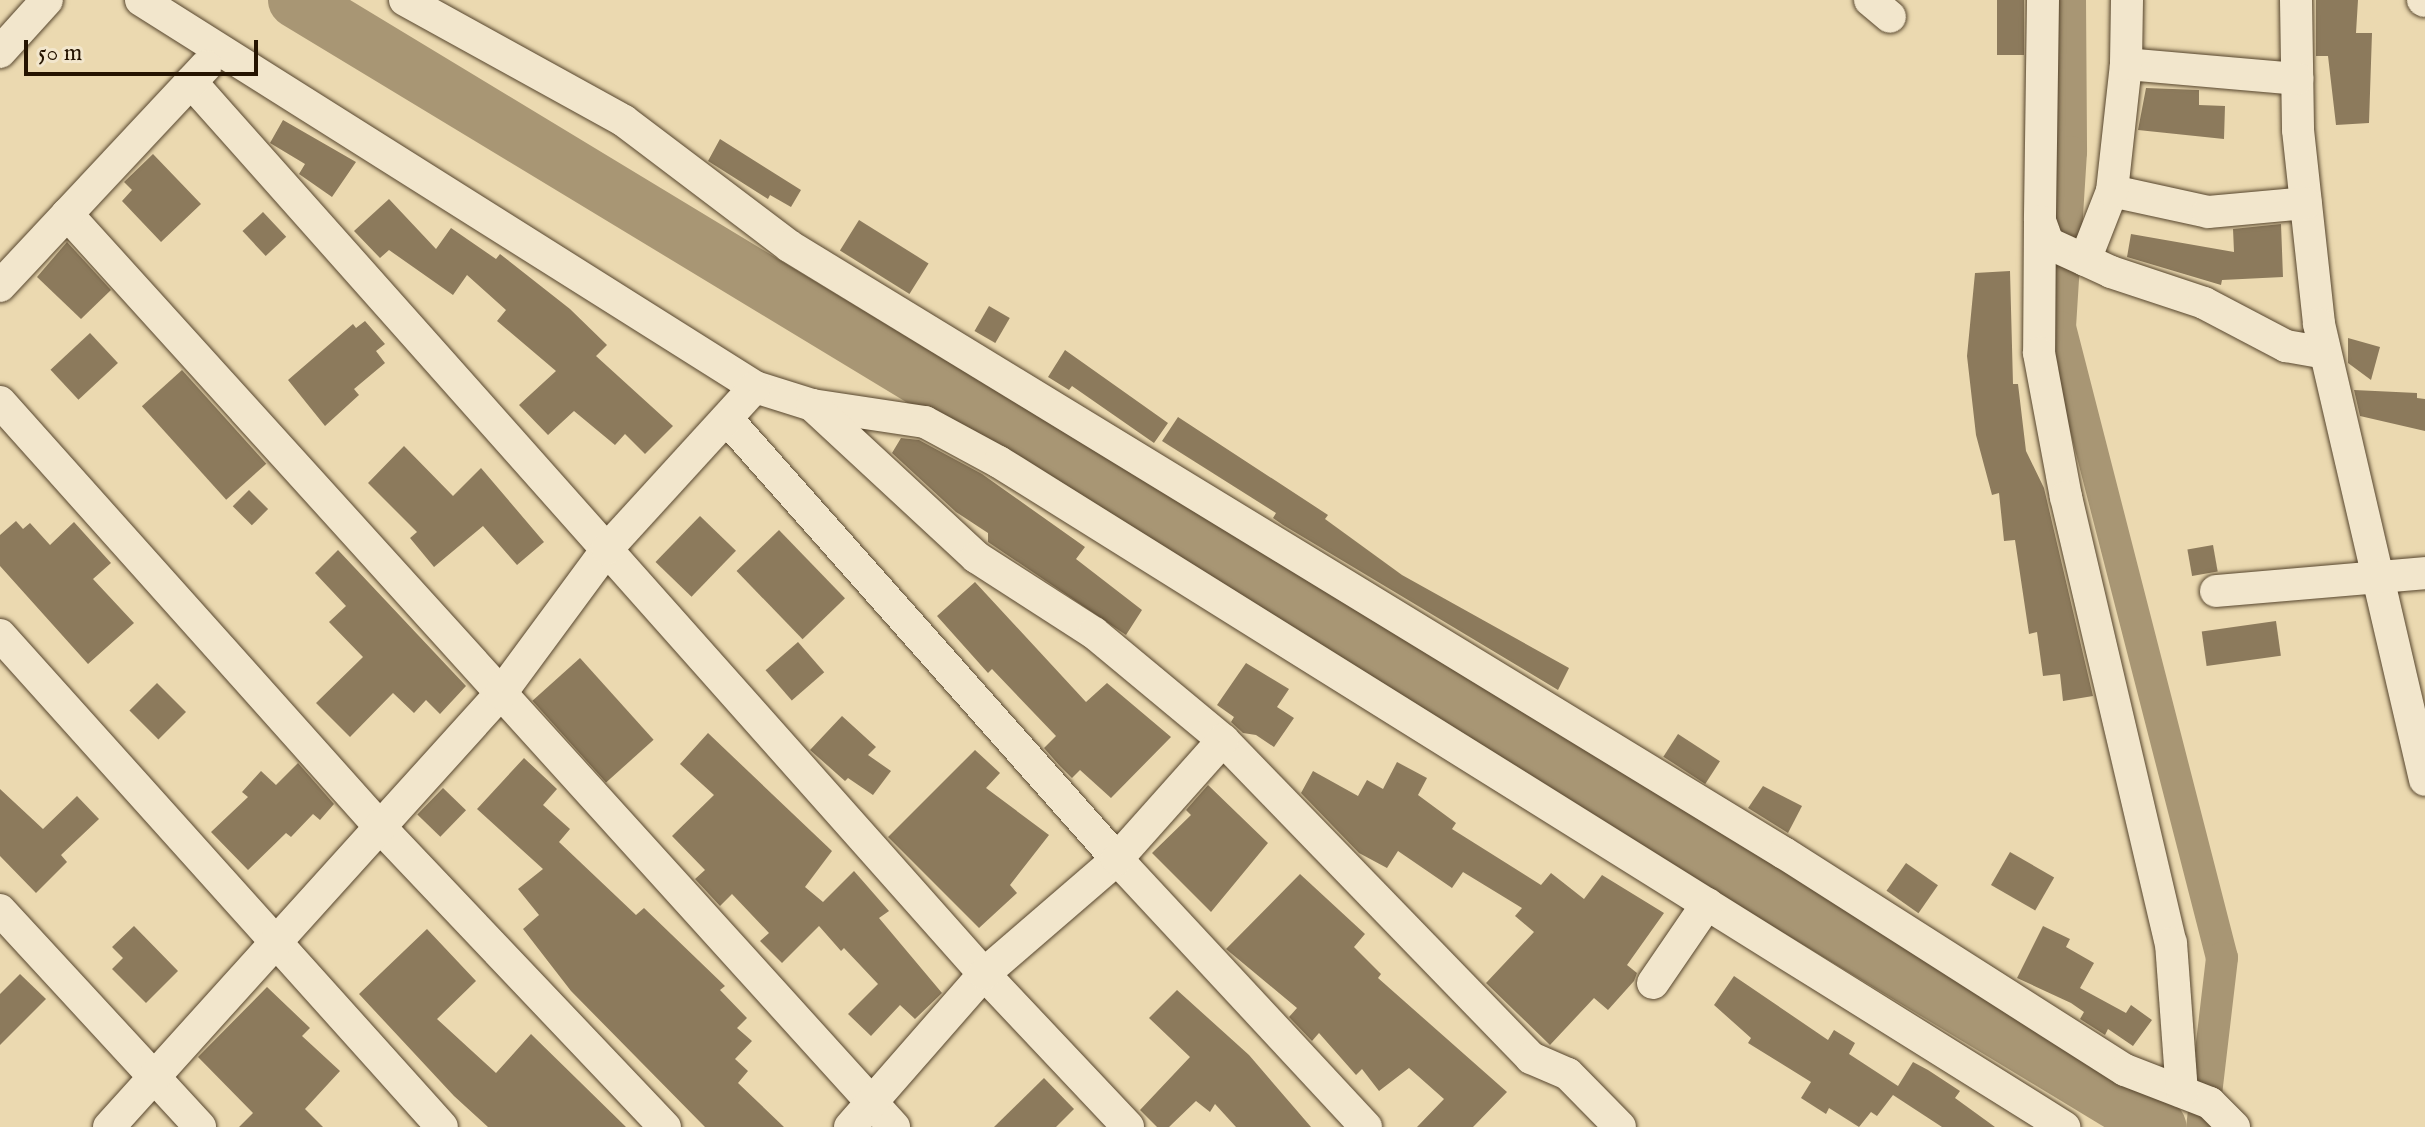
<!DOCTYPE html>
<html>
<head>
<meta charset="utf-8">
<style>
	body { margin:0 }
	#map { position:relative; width:2425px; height:1127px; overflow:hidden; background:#ebd9b0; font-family:"IM FELL English",serif }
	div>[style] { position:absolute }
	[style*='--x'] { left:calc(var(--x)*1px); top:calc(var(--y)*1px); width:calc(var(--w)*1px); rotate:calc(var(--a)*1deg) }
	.canal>* { height:32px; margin:-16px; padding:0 16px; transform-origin:16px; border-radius:16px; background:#a89674 }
	.river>* { height:56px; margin:-28px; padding:0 28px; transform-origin:28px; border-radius:28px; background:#a89674 }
	.building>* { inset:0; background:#8c7a5c; transform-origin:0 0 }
	.roads { filter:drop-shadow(0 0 2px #56452d) drop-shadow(0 0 2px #56452d) }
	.minor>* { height:32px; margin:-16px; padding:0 16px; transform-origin:16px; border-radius:16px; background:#f2e6cc }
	span { translate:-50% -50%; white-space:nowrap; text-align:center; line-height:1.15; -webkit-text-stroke:6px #f2e6cc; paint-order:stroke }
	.scale { position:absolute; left:24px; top:40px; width:234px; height:36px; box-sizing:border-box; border:4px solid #251401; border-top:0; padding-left:10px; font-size:24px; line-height:28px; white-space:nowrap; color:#251401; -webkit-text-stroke:6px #f2e6cc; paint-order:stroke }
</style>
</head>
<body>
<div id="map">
	<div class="canal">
		<i style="--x:2070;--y:0;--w:152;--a:89.6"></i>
		<i style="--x:2071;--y:152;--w:175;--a:93.6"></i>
		<i style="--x:2060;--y:327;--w:651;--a:75.6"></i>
		<i style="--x:2222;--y:958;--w:170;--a:96.7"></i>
	</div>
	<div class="river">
		<i style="--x:296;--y:0;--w:2177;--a:31.18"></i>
	</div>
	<div class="building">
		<i style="left:1997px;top:0;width:27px;height:55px"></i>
		<i style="clip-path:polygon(2316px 0,2358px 0,2356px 33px,2372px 33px,2369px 123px,2336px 125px,2328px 56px,2316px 56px)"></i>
		<i style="clip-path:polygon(2146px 88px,2199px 90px,2199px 105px,2225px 106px,2224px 139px,2138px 130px)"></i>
		<i style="clip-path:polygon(283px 120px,356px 162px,332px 197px,299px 174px,305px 164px,270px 143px)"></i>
		<i style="clip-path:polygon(720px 139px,801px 190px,791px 207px,770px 195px,768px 199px,708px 161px)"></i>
		<i style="clip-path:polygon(153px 154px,201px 204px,161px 242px,122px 201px,132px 190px,124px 182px)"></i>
		<i style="clip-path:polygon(389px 199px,436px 249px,451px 228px,496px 259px,500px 254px,570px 309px,607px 345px,596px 356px,673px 426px,645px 454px,625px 434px,615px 445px,574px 411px,548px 435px,519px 405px,556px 371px,497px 321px,506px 310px,467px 275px,453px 295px,389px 250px,380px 258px,354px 231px)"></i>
		<i style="left:263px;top:212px;width:34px;height:28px;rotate:47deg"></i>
		<i style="left:859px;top:220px;width:82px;height:36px;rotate:32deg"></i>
		<i style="clip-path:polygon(2281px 224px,2283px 277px,2222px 280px,2221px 285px,2127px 257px,2131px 234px,2234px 252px,2233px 229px)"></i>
		<i style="clip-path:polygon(67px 242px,111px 290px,81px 319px,37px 277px)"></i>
		<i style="clip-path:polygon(2010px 271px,2013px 384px,2018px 384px,2026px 451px,2044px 488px,2093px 696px,2063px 701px,2060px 674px,2043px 676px,2037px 632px,2029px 634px,2015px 540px,2004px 541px,1999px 493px,1992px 495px,1976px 435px,1967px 356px,1975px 273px)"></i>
		<i style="left:989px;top:306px;width:24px;height:29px;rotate:30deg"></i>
		<i style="clip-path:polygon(365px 321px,385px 344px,376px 351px,385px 363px,354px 389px,359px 395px,325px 426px,288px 380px,353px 324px,356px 328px)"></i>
		<i style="left:90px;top:333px;width:41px;height:54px;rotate:47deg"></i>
		<i style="clip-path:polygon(2348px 338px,2380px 347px,2371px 380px,2348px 363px)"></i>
		<i style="clip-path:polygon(1065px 350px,1168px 423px,1154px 443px,1072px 386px,1069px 390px,1048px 377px)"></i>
		<i style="left:182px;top:370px;width:126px;height:54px;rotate:48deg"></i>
		<i style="clip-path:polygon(2354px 390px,2417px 393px,2417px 398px,2425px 399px,2425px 431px,2360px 416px)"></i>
		<i style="clip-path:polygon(1178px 417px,1328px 515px,1325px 519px,1402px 575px,1569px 668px,1558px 690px,1283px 525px,1273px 518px,1276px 513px,1162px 441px)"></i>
		<i style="clip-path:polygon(901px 438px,919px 440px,982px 474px,1085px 547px,1076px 559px,1142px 610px,1126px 635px,988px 542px,988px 533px,956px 512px,892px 453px)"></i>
		<i style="clip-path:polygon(404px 446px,453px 496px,481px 468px,544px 542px,517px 565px,483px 526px,434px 567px,410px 538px,417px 532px,368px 483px)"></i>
		<i style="left:249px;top:490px;width:27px;height:23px;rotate:45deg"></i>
		<i style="left:700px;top:516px;width:50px;height:64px;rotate:44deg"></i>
		<i style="clip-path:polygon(16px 521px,23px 529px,30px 523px,50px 545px,74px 522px,111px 563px,93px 579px,134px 623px,88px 664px,0 566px,0 535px)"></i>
		<i style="left:779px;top:530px;width:95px;height:59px;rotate:46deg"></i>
		<i style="left:2213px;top:545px;width:27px;height:26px;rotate:80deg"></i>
		<i style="clip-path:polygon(338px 550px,466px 686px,440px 714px,426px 700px,414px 713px,393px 693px,350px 737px,316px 703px,363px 657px,329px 622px,346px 606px,315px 573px)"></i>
		<i style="clip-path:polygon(975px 582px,1086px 702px,1107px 683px,1171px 737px,1111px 798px,1080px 770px,1072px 778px,1059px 765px,1044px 748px,1056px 736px,992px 669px,988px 673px,937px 616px)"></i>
		<i style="left:2276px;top:621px;width:35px;height:75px;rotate:82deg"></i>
		<i style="left:798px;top:642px;width:40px;height:43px;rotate:49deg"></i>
		<i style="left:580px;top:658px;width:110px;height:64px;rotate:48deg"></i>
		<i style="clip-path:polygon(1246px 663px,1289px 689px,1277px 707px,1294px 718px,1274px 747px,1256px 735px,1243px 733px,1231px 722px,1234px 717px,1217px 705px)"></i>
		<i style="left:157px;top:683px;width:41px;height:39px;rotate:45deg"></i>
		<i style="clip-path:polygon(842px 716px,876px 747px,868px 755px,891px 771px,873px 795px,848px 778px,845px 781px,810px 750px)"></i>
		<i style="clip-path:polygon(708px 733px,832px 851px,805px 887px,823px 902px,854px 871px,889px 911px,879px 918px,942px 993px,915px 1019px,900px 1005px,871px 1036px,848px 1014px,878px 984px,844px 948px,841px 951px,819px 926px,782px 963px,760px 941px,769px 933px,732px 894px,720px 906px,695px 879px,705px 870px,672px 836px,714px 795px,680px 764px)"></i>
		<i style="left:1678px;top:734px;width:50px;height:27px;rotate:33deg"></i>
		<i style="clip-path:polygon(975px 750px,1000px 773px,986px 788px,1049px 835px,1010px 885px,1017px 893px,979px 928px,888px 837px)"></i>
		<i style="clip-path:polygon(524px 758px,557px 789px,543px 805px,570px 829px,559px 842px,636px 915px,644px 908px,725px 986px,720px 990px,747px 1018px,737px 1028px,752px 1041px,735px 1059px,748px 1071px,738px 1083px,784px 1127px,705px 1127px,571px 991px,523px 929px,539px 915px,518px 889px,543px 869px,477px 809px)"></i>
		<i style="clip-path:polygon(1397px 762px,1427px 778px,1418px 795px,1456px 823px,1452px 829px,1541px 885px,1551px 873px,1584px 899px,1602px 875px,1664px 913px,1627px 965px,1637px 973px,1634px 981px,1608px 1010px,1594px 998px,1550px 1045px,1486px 983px,1534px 932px,1515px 916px,1522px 908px,1463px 872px,1452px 888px,1398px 851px,1387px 868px,1359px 853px,1301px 793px,1313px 771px,1358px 796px,1367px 780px,1383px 789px)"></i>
		<i style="clip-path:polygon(298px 763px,334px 804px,320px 820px,313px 814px,291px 837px,286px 833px,248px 870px,211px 832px,248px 797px,242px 792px,261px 771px,276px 785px)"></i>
		<i style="clip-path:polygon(1208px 785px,1268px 843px,1211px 912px,1152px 853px,1191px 815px,1186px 810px)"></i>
		<i style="clip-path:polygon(1763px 786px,1802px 806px,1788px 833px,1748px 808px)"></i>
		<i style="left:443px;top:788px;width:32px;height:37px;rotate:44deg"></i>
		<i style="clip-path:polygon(0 789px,43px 829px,77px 796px,99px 819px,61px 855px,67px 862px,36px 893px,0 856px)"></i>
		<i style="left:2010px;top:852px;width:51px;height:38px;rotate:30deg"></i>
		<i style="left:1906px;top:863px;width:39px;height:34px;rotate:35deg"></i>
		<i style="clip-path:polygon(1300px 874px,1365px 934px,1354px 947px,1381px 974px,1378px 978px,1507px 1092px,1473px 1127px,1417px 1127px,1444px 1099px,1409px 1068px,1379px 1091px,1362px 1069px,1356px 1075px,1319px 1033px,1312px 1041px,1289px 1017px,1297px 1008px,1226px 949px)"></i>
		<i style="clip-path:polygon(134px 926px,178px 971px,146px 1003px,112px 969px,123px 958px,112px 947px)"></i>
		<i style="clip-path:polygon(2043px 926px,2070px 939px,2066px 947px,2094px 963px,2080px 988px,2126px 1013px,2131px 1005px,2152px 1020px,2133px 1046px,2108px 1029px,2105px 1035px,2080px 1019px,2084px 1012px,2071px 1003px,2017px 978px)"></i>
		<i style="clip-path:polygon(427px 929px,476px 981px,437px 1019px,496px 1073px,531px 1034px,626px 1127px,488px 1127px,454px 1096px,359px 994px)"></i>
		<i style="clip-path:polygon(20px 974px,46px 999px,0 1045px,0 994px)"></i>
		<i style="clip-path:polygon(1734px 976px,1828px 1040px,1834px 1030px,1855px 1043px,1849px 1054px,1898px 1086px,1913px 1062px,1928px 1070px,1960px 1091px,1955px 1098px,1995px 1127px,1942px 1127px,1893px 1095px,1877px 1116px,1871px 1112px,1859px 1127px,1829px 1108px,1826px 1114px,1801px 1098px,1811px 1082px,1748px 1043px,1751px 1038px,1714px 1005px)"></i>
		<i style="clip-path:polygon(267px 987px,310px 1028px,302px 1036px,340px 1071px,305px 1109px,323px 1127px,239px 1127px,253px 1113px,198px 1057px)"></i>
		<i style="clip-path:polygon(1177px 990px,1249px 1055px,1311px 1127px,1236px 1127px,1215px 1104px,1210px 1112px,1196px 1101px,1169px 1127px,1157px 1127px,1140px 1110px,1190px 1057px,1149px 1018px)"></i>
		<i style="clip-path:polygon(1044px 1078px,1074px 1109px,1056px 1127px,994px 1127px)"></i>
	</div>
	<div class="roads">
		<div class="minor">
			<i style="--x:141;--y:0;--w:726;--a:32.22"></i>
			<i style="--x:755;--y:387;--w:60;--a:17.5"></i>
			<i style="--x:812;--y:405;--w:114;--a:8.6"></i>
			<i style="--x:925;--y:422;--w:84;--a:28.4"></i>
			<i style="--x:999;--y:462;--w:1256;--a:31.98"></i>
			<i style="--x:405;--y:0;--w:250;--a:28.9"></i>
			<i style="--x:624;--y:121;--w:207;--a:37.1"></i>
			<i style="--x:789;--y:246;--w:1166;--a:31.39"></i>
			<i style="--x:1784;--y:853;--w:404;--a:32.5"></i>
			<i style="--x:2125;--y:1070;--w:91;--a:21.2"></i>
			<i style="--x:2210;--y:1103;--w:34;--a:45"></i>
			<i style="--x:1870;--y:0;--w:26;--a:40"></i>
			<i style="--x:2043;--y:0;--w:221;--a:90.8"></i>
			<i style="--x:2040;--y:221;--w:23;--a:70"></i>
			<i style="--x:2048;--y:243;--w:69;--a:24.7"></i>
			<i style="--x:2111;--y:272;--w:98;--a:18.4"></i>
			<i style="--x:2204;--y:303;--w:93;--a:27.7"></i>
			<i style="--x:2286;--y:346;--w:39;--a:10"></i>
			<i style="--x:2296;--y:0;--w:130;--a:89.1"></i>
			<i style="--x:2298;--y:130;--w:195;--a:83.8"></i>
			<i style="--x:2319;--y:324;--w:468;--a:76.9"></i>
			<i style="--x:2423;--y:0;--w:2;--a:27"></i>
			<i style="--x:0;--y:52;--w:70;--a:-47.9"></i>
			<i style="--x:2126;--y:64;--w:172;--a:5"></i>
			<i style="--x:191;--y:82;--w:1194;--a:48.36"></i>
			<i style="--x:984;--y:974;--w:210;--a:46.7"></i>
			<i style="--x:2112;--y:191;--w:98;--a:12.3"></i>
			<i style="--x:2208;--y:212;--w:98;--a:-5.2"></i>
			<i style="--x:67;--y:214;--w:1232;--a:47.83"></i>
			<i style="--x:2040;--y:221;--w:132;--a:90.4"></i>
			<i style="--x:2039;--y:353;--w:147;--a:79.4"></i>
			<i style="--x:2066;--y:497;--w:458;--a:76.8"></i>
			<i style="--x:2171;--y:943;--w:149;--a:85.8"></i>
			<i style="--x:2085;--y:260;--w:74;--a:-68.6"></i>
			<i style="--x:2112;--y:191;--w:128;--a:-83.7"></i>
			<i style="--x:2126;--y:64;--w:64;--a:-89.1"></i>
			<i style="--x:0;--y:286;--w:301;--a:-46.9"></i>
			<i style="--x:0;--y:402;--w:570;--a:48.2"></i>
			<i style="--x:380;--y:827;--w:414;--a:46.5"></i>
			<i style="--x:812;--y:405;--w:224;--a:42.8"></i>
			<i style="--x:976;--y:557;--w:140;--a:32.8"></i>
			<i style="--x:1094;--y:633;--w:168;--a:39.7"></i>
			<i style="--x:1223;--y:740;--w:443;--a:45.9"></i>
			<i style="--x:1531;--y:1058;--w:40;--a:23.4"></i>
			<i style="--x:1568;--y:1074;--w:74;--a:45.5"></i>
			<i style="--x:727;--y:419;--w:588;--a:48.45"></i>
			<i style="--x:1117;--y:859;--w:366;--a:47.1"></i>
			<i style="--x:2216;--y:591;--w:210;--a:-4.9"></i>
			<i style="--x:0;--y:635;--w:661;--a:48.06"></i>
			<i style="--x:0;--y:910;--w:295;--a:47.3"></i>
			<i style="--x:1653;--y:983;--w:96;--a:-55.6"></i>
			<i style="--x:109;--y:1127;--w:585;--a:-47.91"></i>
			<i style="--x:501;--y:693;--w:179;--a:-53.6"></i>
			<i style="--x:607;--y:549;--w:219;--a:-47.6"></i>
			<i style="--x:850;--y:1127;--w:203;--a:-48.8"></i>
			<i style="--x:984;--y:974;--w:176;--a:-40.8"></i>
			<i style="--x:1117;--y:859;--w:159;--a:-48.3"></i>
		</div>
	</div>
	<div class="scale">50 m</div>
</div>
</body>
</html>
